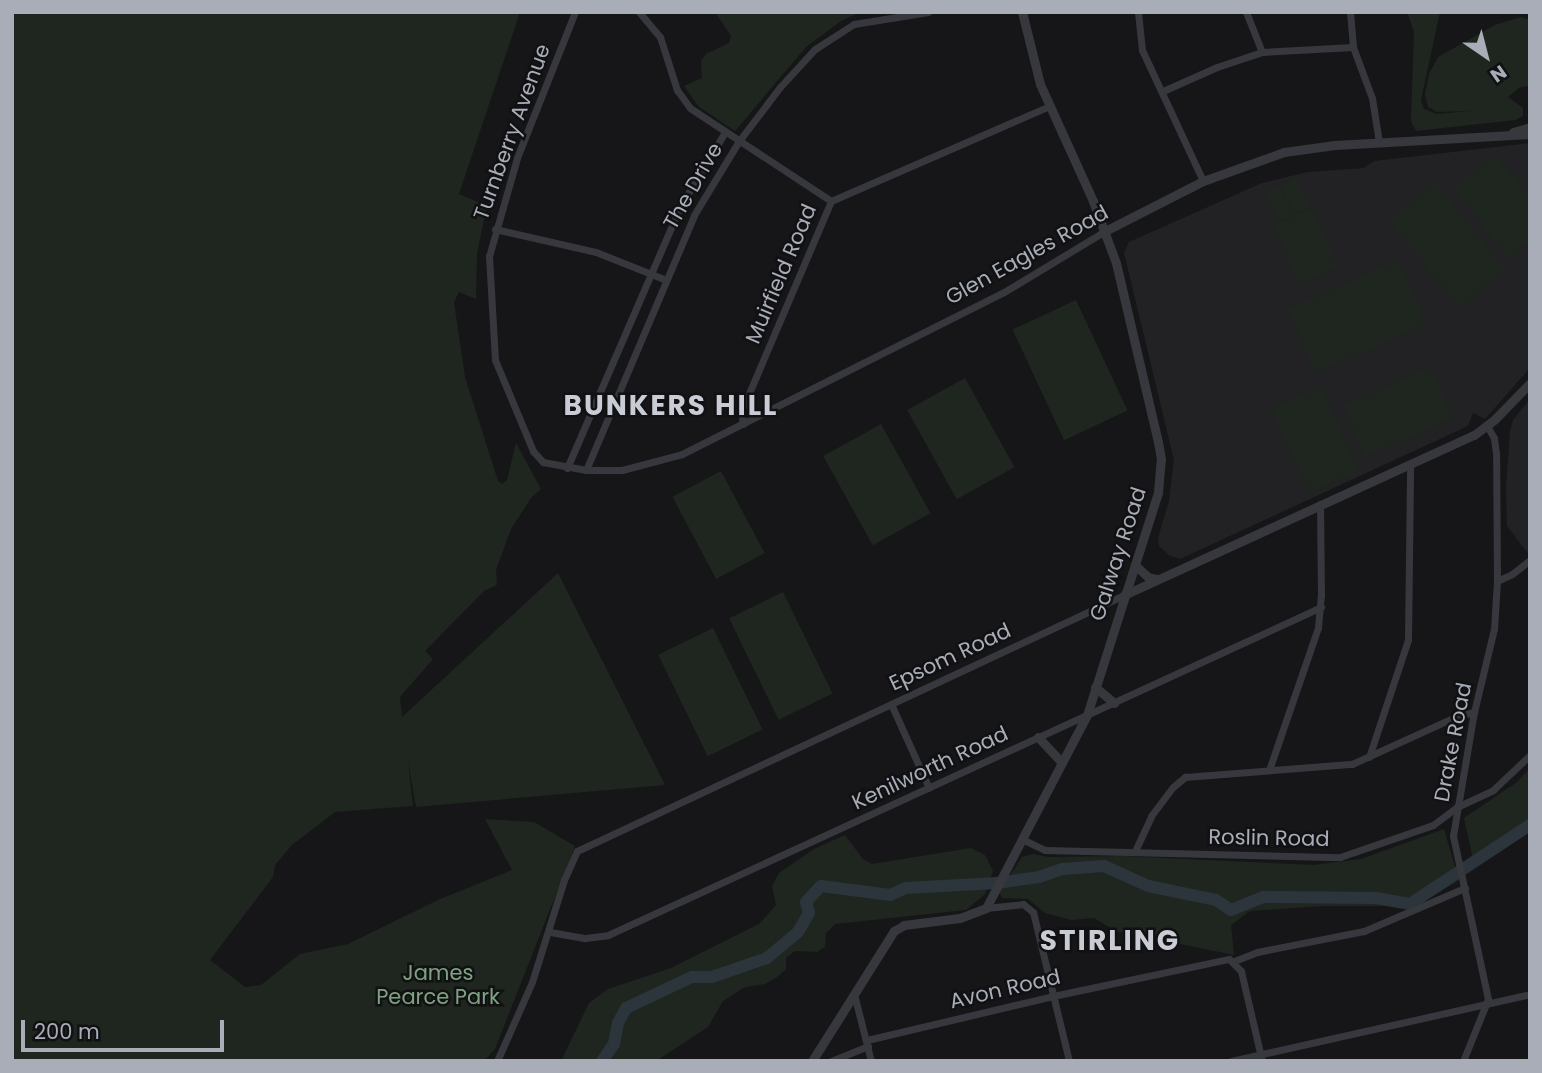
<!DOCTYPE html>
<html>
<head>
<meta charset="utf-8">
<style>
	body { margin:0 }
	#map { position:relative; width:1542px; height:1073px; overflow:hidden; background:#161618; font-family:Poppins,sans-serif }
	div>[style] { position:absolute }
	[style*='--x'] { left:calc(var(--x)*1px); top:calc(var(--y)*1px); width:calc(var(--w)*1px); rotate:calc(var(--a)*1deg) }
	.built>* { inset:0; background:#222225 }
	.green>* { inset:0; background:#1e261f; transform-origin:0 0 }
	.river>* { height:12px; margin:-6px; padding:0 6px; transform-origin:6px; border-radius:6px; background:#2c353c }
	.minor>* { height:7px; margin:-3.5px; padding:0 3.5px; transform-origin:3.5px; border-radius:3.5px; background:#37383d }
	.tertiary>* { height:9px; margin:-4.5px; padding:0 4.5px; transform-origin:4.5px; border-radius:4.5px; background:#37383d }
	span { translate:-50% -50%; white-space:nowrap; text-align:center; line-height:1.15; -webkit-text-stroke:5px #111113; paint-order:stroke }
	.street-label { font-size:21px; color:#a8adb8 }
	.park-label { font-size:21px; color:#7fa381 }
	.district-label { font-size:28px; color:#c9ccd4; font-weight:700; letter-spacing:2px }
	.frame { position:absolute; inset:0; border:14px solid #a8adb8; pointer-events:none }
	.north { position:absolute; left:1451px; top:21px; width:70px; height:70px; -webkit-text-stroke:5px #111113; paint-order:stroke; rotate:145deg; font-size:19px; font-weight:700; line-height:28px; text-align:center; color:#a8adb8 }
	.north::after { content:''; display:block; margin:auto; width:24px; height:32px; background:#a8adb8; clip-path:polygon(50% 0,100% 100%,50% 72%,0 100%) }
	.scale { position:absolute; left:21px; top:1020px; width:203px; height:32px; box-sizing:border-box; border:4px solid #a8adb8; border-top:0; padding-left:9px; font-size:21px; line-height:24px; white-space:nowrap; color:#a8adb8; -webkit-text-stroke:5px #111113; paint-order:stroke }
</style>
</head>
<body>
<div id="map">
	<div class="built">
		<i style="clip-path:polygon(1530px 143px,1530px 368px,1485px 419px,1473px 413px,1468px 426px,1180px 559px,1170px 556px,1159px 546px,1158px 538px,1169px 501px,1174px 460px,1124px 253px,1129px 242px,1262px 183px,1308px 172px,1364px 168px,1374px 161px)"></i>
		<i style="clip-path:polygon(1530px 399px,1530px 550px,1527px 552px,1507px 526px,1506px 488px,1510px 431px,1513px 420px)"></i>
	</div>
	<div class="green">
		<i style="clip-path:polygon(12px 12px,520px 12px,459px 194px,487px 206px,477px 253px,476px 299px,459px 292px,454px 302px,465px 377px,498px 481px,502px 484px,507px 480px,516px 443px,541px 489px,531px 498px,511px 529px,496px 570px,497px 585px,484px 591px,425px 651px,433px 659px,400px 697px,402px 717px,558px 573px,665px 785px,416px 807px,408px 761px,413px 806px,335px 812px,292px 845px,275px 865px,273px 877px,210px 960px,245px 987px,261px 985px,300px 954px,348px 944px,438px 900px,512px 870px,485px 819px,534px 822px,575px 846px,495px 1049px,484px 1061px,12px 1061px)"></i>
		<i style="clip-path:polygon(715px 12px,861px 12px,841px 21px,806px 47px,735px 131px,699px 107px,684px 86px,702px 78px,701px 61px,706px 54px,729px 43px,731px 36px)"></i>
		<i style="clip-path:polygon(1407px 12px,1440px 12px,1421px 100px,1424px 109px,1437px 114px,1470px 111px,1437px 112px,1428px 107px,1425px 94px,1429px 74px,1438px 57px,1495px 25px,1521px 17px,1530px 20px,1530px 85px,1519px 88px,1508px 97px,1523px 108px,1523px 116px,1515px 120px,1416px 131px,1411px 121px,1414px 32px)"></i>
		<i style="clip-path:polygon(1494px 154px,1530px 197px,1530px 240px,1508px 258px,1452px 189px)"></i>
		<i style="left:1295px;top:178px;width:32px;height:16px;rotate:64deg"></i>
		<i style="left:1435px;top:182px;width:112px;height:60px;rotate:51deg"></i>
		<i style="left:1279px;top:186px;width:32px;height:16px;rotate:64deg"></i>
		<i style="left:1311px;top:208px;width:65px;height:42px;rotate:65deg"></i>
		<i style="left:1398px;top:260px;width:70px;height:121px;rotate:66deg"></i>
		<i style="left:1076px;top:300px;width:122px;height:70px;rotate:65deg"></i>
		<i style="left:1430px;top:367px;width:56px;height:95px;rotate:66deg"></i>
		<i style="left:965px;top:378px;width:102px;height:66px;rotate:61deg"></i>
		<i style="left:1321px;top:387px;width:92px;height:54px;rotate:66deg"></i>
		<i style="left:881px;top:424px;width:102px;height:66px;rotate:61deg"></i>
		<i style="left:721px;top:471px;width:93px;height:55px;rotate:62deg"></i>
		<i style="left:783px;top:592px;width:113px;height:60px;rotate:64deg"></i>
		<i style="left:713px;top:628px;width:113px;height:61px;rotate:64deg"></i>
		<i style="clip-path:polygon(1530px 768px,1530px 820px,1473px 859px,1464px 818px,1517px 782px)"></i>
		<i style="clip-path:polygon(1444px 829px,1459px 880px,1438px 893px,1411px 906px,1324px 906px,1250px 911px,1231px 925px,1234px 955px,1116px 931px,1094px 918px,1071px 920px,1045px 913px,1028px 899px,1002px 898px,999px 892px,1022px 857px,1033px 854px,1049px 857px,1122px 856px,1314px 865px,1361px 859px)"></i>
		<i style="clip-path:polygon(845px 835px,863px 859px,872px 864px,971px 848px,985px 855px,993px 871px,985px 894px,966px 910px,835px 924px,826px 933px,825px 947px,817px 952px,795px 951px,786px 958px,786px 969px,777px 977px,765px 984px,745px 987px,723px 1001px,708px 1027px,656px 1061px,561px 1061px,589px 1003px,608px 989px,671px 968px,759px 924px,776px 905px,772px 886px,779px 873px,814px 849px)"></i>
	</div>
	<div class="river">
		<i style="--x:602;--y:1061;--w:21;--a:-55"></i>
		<i style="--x:614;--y:1044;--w:21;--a:-79"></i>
		<i style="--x:618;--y:1023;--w:17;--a:-62"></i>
		<i style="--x:626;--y:1008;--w:73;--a:-25.2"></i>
		<i style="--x:692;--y:977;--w:20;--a:0"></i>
		<i style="--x:712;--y:977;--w:58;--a:-19.1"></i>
		<i style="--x:767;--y:958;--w:40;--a:-40"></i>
		<i style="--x:798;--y:932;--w:22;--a:-60"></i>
		<i style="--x:809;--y:913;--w:11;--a:-105"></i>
		<i style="--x:806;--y:902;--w:22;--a:-47"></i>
		<i style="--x:821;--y:886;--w:70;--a:7.4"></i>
		<i style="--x:890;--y:895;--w:17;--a:-24"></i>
		<i style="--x:906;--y:888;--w:91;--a:-3.1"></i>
		<i style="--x:997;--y:883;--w:42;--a:-8.1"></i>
		<i style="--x:1039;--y:877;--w:24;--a:-19"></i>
		<i style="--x:1062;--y:869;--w:42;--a:-4.1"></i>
		<i style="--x:1104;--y:866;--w:48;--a:24.4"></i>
		<i style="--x:1148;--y:886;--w:69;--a:11.6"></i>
		<i style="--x:1216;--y:900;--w:18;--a:34"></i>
		<i style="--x:1231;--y:910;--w:35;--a:-22"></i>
		<i style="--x:1263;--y:897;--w:113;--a:0.5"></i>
		<i style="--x:1376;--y:898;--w:35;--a:10"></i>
		<i style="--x:1410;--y:904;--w:144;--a:-33.4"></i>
	</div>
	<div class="minor">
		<i style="--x:575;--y:12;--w:157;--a:111.7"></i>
		<i style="--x:517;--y:158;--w:102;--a:105.9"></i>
		<i style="--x:489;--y:256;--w:104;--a:86.7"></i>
		<i style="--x:495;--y:360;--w:99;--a:67.3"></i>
		<i style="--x:533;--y:451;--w:15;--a:48"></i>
		<i style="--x:543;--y:462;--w:44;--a:10.5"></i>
		<i style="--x:586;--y:470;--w:36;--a:0"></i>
		<i style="--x:622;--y:470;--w:62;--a:-14.9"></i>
		<i style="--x:682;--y:454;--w:360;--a:-26.7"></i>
		<i style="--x:1004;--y:292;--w:118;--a:-31.1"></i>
		<i style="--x:639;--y:12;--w:33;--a:50"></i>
		<i style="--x:660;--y:37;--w:56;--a:72.2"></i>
		<i style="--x:677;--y:90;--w:22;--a:54"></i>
		<i style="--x:690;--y:108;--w:169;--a:33.4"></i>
		<i style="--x:1138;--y:12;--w:38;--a:84"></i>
		<i style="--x:1142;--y:50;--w:145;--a:65"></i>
		<i style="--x:1246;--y:12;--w:43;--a:68.2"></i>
		<i style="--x:1350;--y:12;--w:35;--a:85"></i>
		<i style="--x:1353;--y:47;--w:54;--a:69.6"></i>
		<i style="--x:1372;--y:98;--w:45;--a:81"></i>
		<i style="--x:1163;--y:91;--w:59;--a:-24"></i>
		<i style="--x:1217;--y:67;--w:47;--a:-18.4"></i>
		<i style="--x:1262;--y:52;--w:91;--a:-3.1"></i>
		<i style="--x:495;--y:229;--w:104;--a:12.8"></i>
		<i style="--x:596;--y:252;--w:75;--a:21.8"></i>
		<i style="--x:743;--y:424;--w:12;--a:-99"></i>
		<i style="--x:741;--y:412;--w:229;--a:-66.9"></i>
		<i style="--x:831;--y:201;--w:238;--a:-23.5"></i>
		<i style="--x:567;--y:468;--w:284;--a:-66.6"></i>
		<i style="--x:680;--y:207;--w:87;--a:-59"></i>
		<i style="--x:586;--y:470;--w:277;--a:-67"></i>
		<i style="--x:694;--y:215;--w:87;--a:-58.7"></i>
		<i style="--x:739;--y:141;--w:68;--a:-52.8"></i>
		<i style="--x:780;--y:87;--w:52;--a:-47.4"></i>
		<i style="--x:815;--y:49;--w:46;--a:-32.7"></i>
		<i style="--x:854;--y:24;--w:75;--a:-9.2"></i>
		<i style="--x:1497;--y:581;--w:17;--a:-25"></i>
		<i style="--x:1512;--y:574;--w:23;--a:-38"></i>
		<i style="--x:891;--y:704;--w:92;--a:65.7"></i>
		<i style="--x:1369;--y:757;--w:123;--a:-71.6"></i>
		<i style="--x:1408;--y:640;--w:175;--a:-89.3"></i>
		<i style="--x:1269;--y:770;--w:150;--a:-71"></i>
		<i style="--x:1318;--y:628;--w:32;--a:-85"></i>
		<i style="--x:1321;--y:596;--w:92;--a:-90.6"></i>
		<i style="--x:1022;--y:839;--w:25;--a:26"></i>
		<i style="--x:1045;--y:850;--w:295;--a:1.4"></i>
		<i style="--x:1340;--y:857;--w:98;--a:-19"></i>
		<i style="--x:1433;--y:825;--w:30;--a:-37"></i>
		<i style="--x:1457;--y:807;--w:40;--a:-25"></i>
		<i style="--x:1493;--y:790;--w:51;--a:-43.4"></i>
		<i style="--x:1135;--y:851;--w:38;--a:-65"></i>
		<i style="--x:1151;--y:816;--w:36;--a:-53"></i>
		<i style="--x:1173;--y:787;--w:16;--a:-40"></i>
		<i style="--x:1185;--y:777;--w:168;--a:-4.5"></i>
		<i style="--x:1352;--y:764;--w:113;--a:-24.5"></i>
		<i style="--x:1455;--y:717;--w:20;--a:-15"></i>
		<i style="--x:986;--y:908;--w:37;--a:-6"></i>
		<i style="--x:1023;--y:904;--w:13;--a:39"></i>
		<i style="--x:1033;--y:912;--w:153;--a:76.4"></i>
		<i style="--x:550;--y:932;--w:36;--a:10"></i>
		<i style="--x:585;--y:938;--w:23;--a:-7"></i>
		<i style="--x:608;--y:935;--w:785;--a:-24.7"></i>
		<i style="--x:1234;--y:961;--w:25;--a:-21"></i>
		<i style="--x:1257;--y:952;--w:109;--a:-11.1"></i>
		<i style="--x:1364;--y:931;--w:110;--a:-23.1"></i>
		<i style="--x:854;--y:994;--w:69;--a:75.8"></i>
		<i style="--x:867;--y:1040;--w:191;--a:-13.3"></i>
		<i style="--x:1053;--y:996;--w:180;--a:-11.9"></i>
		<i style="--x:1229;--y:959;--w:17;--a:45"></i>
		<i style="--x:1241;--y:971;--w:92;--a:76.9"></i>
		<i style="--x:497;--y:1061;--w:86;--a:-66.1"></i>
		<i style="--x:532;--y:982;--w:107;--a:-72.6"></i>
		<i style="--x:564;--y:880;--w:32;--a:-66"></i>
		<i style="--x:577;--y:851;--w:604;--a:-25.08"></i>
		<i style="--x:831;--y:1061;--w:40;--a:-22"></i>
		<i style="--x:1231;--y:1061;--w:306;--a:-12.6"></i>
		<i style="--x:1463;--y:1061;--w:67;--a:-68"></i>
		<i style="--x:1488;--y:999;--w:167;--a:-102.1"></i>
		<i style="--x:1453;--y:836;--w:126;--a:-80.4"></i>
		<i style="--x:1474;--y:712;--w:85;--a:-76.5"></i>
		<i style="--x:1494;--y:629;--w:48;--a:-86.4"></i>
		<i style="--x:1497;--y:581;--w:128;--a:-90.4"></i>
		<i style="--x:1496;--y:453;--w:15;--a:-98"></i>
		<i style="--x:1494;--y:438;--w:14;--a:-120"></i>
	</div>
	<div class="tertiary">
		<i style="--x:1513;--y:132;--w:18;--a:-16"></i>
		<i style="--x:1105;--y:231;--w:110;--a:-27"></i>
		<i style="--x:1203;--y:181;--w:86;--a:-19.7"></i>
		<i style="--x:1284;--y:152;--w:51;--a:-7.8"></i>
		<i style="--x:1335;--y:145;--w:195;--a:-3.2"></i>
		<i style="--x:1135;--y:565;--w:18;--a:43"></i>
		<i style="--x:1148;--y:577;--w:8;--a:14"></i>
		<i style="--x:1124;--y:595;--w:385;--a:-24.6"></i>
		<i style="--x:1474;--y:435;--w:26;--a:-37"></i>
		<i style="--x:1495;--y:419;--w:50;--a:-45.8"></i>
		<i style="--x:1095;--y:687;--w:25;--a:40"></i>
		<i style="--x:1038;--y:737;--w:35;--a:47"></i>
		<i style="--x:812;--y:1061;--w:154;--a:-57.8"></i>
		<i style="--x:894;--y:931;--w:12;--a:-31"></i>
		<i style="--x:904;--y:925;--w:56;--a:-7.1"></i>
		<i style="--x:960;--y:918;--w:28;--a:-21"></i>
		<i style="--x:986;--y:908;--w:218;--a:-62.4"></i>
		<i style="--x:1087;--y:715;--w:234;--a:-72.3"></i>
		<i style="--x:1158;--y:492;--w:33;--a:-85"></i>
		<i style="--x:1161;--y:459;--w:17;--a:-100"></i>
		<i style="--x:1158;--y:442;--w:184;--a:-103.2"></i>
		<i style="--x:1116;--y:263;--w:66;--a:-110.4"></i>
		<i style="--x:1093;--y:201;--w:128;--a:-114.4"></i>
		<i style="--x:1040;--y:84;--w:74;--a:-104"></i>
	</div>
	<div class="street-label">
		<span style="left:512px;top:132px;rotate:-70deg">Turnberry Avenue</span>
		<span style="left:693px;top:186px;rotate:-60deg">The Drive</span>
		<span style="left:1027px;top:255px;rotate:-29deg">Glen Eagles Road</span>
		<span style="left:781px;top:274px;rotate:-67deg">Muirfield Road</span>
		<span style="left:1118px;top:554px;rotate:-72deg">Galway Road</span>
		<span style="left:950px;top:657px;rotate:-25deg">Epsom Road</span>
		<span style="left:1453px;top:742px;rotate:-79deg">Drake Road</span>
		<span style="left:930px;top:768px;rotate:-25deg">Kenilworth Road</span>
		<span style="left:1269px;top:838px;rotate:1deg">Roslin Road</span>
		<span style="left:1005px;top:989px;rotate:-13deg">Avon Road</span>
	</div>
	<div class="park-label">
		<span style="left:438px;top:985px">James<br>Pearce Park</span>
	</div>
	<div class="district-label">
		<span style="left:671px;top:406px">BUNKERS HILL</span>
		<span style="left:1110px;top:941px">STIRLING</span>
	</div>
	<div class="frame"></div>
	<div class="north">N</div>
	<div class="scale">200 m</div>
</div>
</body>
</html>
